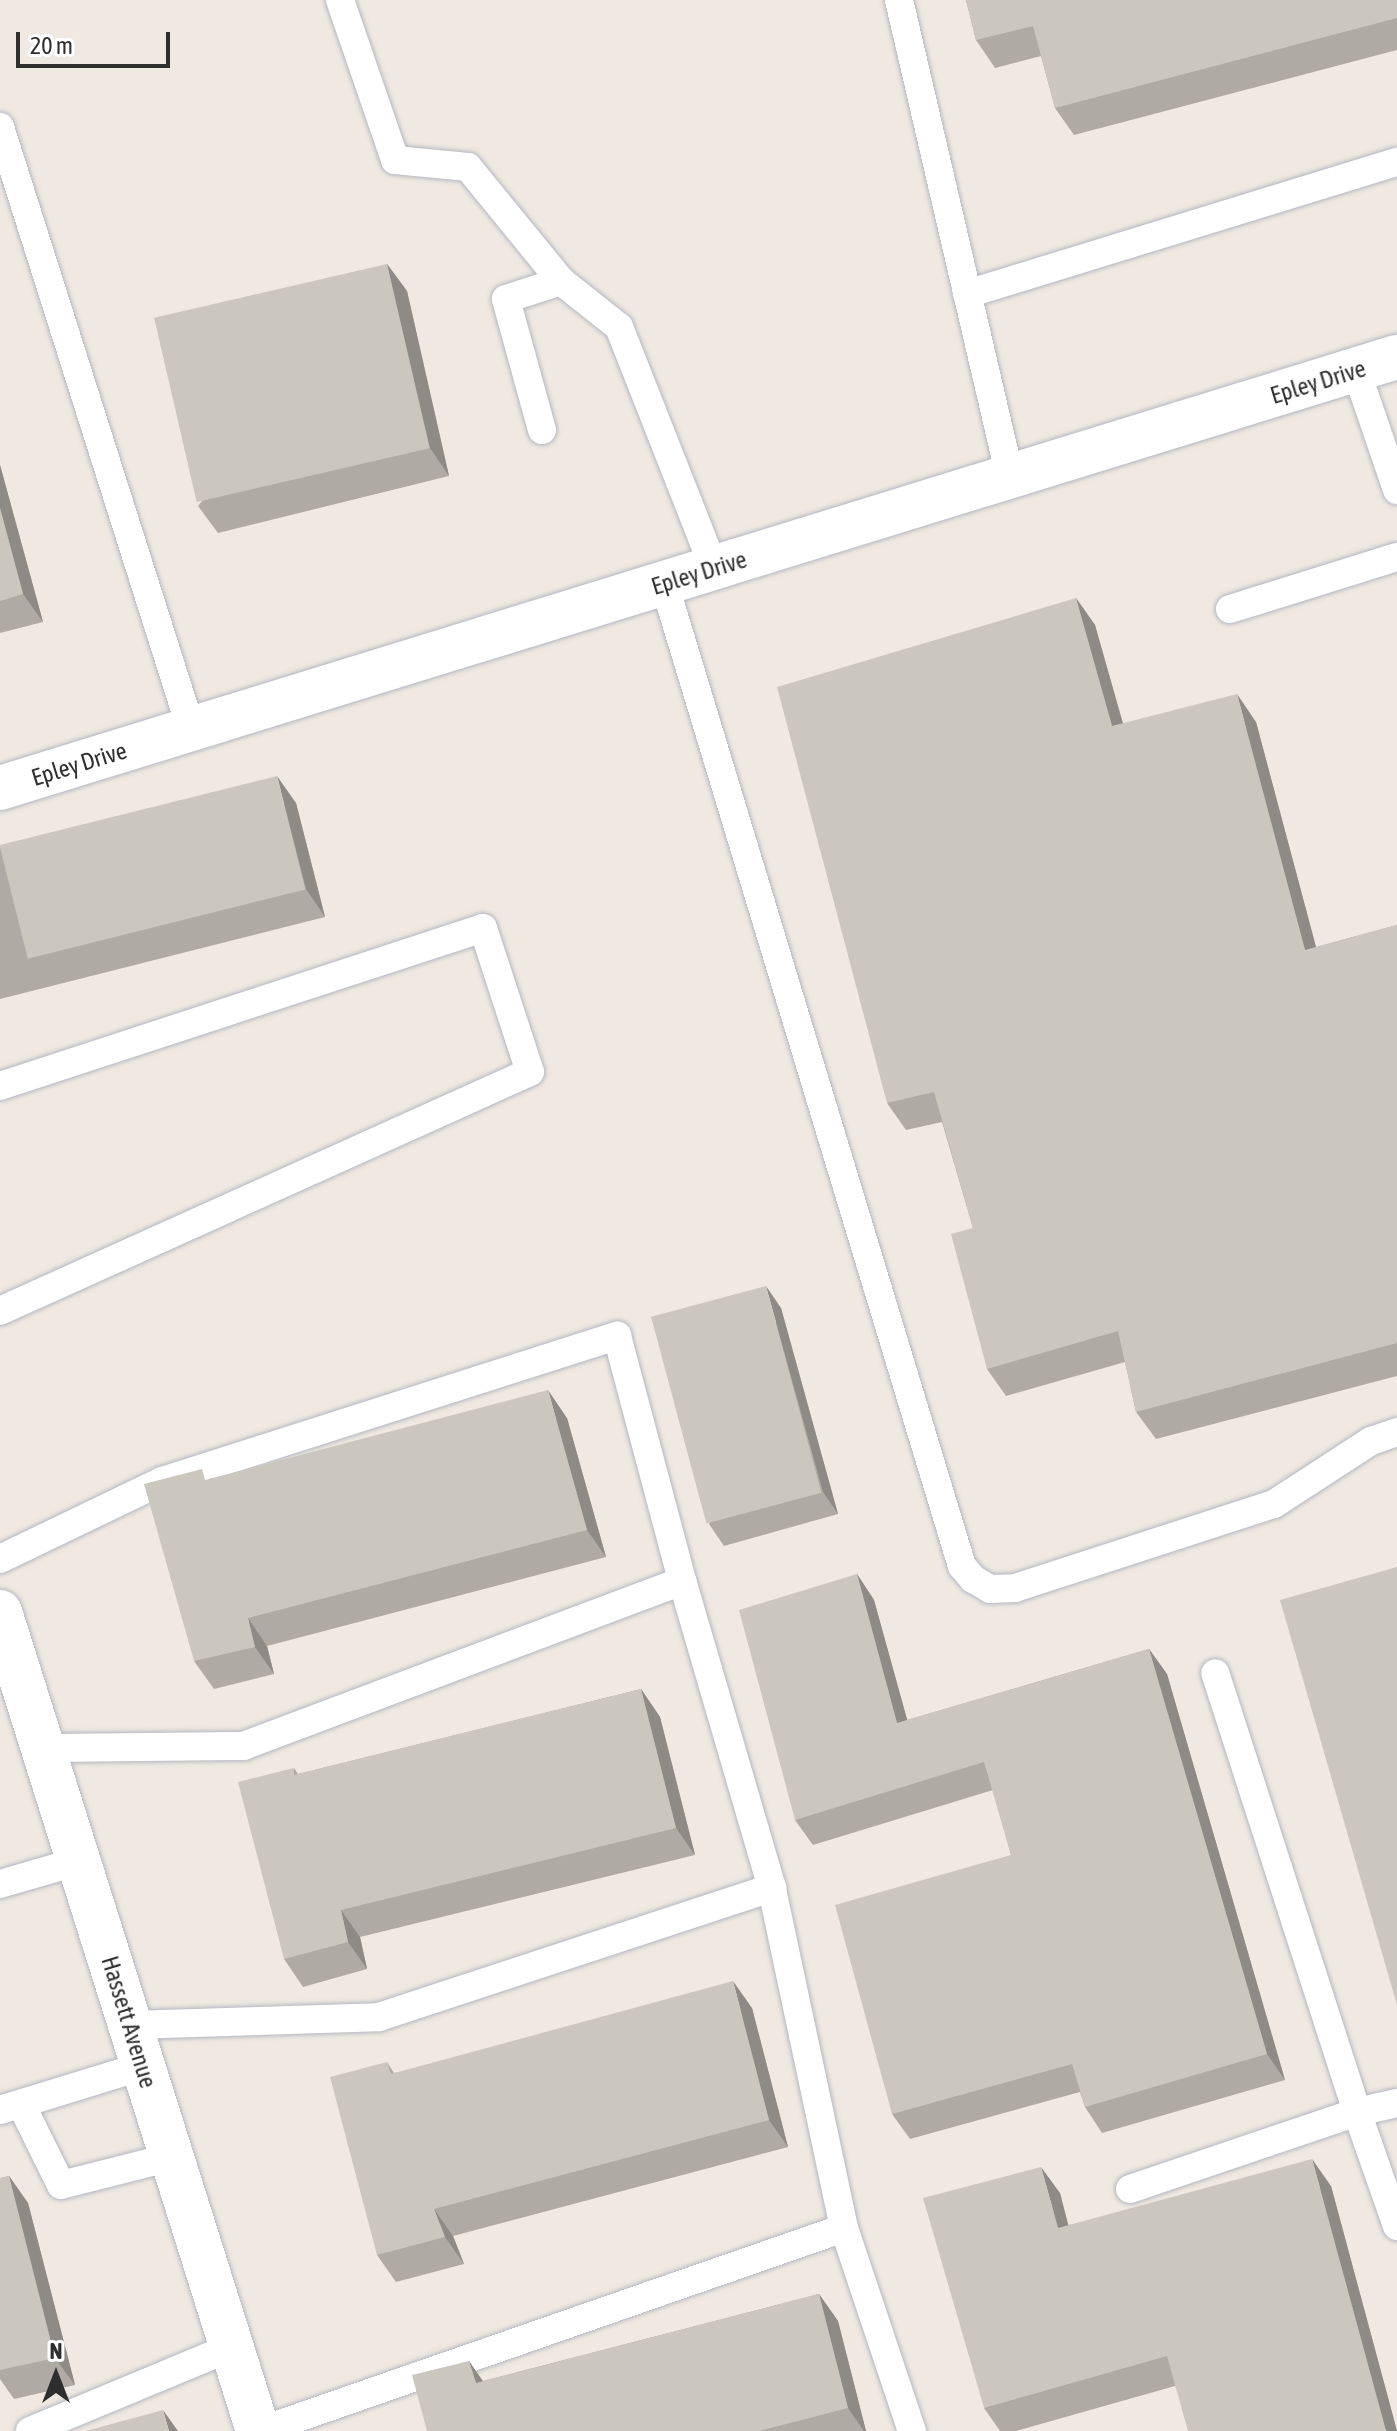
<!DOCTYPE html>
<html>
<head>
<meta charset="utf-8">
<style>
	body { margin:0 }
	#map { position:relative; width:1397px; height:2431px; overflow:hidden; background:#efe9e1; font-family:"Asap Condensed",sans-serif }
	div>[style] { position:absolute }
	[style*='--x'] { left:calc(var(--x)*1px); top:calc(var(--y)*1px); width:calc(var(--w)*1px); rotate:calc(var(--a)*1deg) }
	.roads { filter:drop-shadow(0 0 2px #b4b7c1) drop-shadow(0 0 2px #b4b7c1) }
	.lane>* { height:28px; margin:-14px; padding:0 14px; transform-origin:14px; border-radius:14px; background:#fff }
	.street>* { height:44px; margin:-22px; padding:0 22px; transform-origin:22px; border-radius:22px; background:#fff }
	.wall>* { inset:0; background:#afaba4 }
	.shaded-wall>* { inset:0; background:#8e8b86 }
	.building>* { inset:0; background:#cbc7bf; transform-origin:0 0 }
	span { translate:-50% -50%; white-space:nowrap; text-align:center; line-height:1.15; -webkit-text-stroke:7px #fff; paint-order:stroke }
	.street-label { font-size:24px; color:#2e2e2e }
	.north { position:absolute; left:16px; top:2335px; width:80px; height:80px; -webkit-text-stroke:6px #fff; paint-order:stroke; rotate:0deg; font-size:22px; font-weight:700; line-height:32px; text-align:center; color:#2e2e2e }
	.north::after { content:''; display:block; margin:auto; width:28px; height:36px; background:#2e2e2e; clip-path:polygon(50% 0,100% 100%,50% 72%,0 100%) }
	.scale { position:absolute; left:16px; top:32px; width:154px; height:36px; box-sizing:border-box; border:4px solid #2e2e2e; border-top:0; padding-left:10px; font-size:24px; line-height:28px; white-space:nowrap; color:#2e2e2e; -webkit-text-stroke:6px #fff; paint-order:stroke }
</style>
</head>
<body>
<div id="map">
	<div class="roads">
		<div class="lane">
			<i style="--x:340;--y:0;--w:169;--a:71"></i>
			<i style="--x:395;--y:160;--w:73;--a:5.5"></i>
			<i style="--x:468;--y:167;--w:147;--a:50.8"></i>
			<i style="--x:561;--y:281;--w:74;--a:38.4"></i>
			<i style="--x:619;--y:327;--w:259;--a:68.5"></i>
			<i style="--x:899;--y:0;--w:490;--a:76.9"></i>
			<i style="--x:0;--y:127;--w:632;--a:72.4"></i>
			<i style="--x:967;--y:294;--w:450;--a:-17.1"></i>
			<i style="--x:1356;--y:370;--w:127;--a:71.1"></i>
			<i style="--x:542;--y:430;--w:136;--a:-105.4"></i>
			<i style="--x:506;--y:299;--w:58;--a:-18.1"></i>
			<i style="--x:664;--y:583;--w:1027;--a:73.14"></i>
			<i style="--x:962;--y:1566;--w:17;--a:50"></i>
			<i style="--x:973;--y:1579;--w:20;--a:30"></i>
			<i style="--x:990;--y:1589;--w:25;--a:-2"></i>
			<i style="--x:1015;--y:1588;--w:272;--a:-18"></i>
			<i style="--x:1274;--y:1504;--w:116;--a:-33"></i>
			<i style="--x:1371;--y:1441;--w:28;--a:-19"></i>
			<i style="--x:1230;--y:609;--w:175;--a:-17.3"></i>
			<i style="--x:0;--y:1086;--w:508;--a:-18.11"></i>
			<i style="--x:483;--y:928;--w:151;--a:71.9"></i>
			<i style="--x:530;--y:1072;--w:581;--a:155.73"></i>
			<i style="--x:0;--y:1559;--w:180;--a:-25.7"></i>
			<i style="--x:162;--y:1481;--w:478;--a:-17.7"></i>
			<i style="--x:617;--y:1336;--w:253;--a:75.1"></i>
			<i style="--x:682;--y:1581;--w:468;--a:159.4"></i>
			<i style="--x:244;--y:1746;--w:201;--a:179.4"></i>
			<i style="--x:0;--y:1884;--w:82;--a:-16.2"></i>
			<i style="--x:130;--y:2025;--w:249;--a:-1.8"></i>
			<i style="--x:379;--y:2017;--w:414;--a:-18.2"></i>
			<i style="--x:772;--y:1888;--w:320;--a:-106.3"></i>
			<i style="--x:1397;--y:2103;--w:41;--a:167.3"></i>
			<i style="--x:1357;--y:2112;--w:121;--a:70.7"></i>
			<i style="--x:21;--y:2104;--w:90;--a:63.7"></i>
			<i style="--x:61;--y:2185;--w:114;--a:-14.2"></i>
			<i style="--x:0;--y:2110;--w:150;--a:-17.1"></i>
			<i style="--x:1130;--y:2189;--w:240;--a:-18.7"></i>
			<i style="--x:1357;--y:2112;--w:461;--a:-107.9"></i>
			<i style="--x:844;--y:2228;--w:214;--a:71.5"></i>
			<i style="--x:30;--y:2431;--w:219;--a:-22.6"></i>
			<i style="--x:260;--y:2431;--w:618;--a:-19.17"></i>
			<i style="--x:844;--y:2228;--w:348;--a:-102"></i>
		</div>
		<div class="street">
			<i style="--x:0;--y:788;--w:1462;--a:-17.15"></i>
			<i style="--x:0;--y:1612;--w:859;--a:72.51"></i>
		</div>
	</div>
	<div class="wall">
		<i style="clip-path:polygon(966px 0,1397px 0,1397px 50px,1074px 135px,1055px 108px,1041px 56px,995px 68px,976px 40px)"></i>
		<i style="clip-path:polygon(387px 264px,407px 291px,449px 476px,218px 533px,198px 506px)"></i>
		<i style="clip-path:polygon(0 465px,43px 622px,0 633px)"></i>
		<i style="clip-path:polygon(1076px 598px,1095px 625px,1123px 723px,1256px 722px,1316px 947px,1397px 925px,1397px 1376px,1156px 1439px,1136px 1412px,1125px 1362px,1006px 1396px,987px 1369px,973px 1228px,942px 1122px,906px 1130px,887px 1103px)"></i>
		<i style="clip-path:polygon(296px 803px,325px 917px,0 999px,0 847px)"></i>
		<i style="clip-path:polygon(781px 1308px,838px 1514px,724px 1546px,709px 1524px)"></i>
		<i style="clip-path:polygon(567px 1418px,606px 1557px,267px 1646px,274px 1674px,214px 1689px,194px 1661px,209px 1479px)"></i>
		<i style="clip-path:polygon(857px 1574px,874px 1600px,907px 1720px,1149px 1649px,1167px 1674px,1285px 2080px,1102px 2133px,1085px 2107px,1080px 2092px,910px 2139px,892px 2114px,1011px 1855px,993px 1790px,813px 1845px,795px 1820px)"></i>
		<i style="clip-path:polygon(641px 1689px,660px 1717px,695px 1855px,360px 1937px,367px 1969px,303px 1987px,284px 1959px,294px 1768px,298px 1774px)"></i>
		<i style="clip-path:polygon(752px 2008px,788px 2147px,453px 2236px,464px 2264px,396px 2282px,377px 2255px,387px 2062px,394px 2073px)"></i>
		<i style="clip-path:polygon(9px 2176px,28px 2203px,75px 2385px,14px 2399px,0 2379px,0 2178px)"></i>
		<i style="clip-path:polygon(1331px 2186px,1397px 2431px,1175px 2386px,1016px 2431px,1000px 2431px,984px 2408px,1060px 2193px,1068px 2225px)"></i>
		<i style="clip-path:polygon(819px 2294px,838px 2321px,866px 2431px,427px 2431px,469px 2361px,483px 2381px)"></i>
	</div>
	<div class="shaded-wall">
		<i style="clip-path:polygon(387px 264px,407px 291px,449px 476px,430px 448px)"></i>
		<i style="clip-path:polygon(0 465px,43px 622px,23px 594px,0 508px)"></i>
		<i style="clip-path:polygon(1076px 598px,1095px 625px,1131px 753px,1112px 726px)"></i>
		<i style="clip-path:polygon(1237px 694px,1256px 722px,1324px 977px,1305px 950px)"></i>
		<i style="clip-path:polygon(277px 776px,296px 803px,325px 917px,306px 889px)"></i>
		<i style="clip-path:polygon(766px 1286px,781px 1308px,838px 1514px,823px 1492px)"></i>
		<i style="clip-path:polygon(548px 1390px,567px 1418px,606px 1557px,587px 1530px)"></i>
		<i style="clip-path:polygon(857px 1574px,874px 1600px,915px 1748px,897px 1723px)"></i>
		<i style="clip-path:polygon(248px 1618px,267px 1646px,274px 1674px,255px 1647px)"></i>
		<i style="clip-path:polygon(1149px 1649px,1167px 1674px,1285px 2080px,1267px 2054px)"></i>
		<i style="clip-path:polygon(641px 1689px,660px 1717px,695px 1855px,676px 1828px)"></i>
		<i style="clip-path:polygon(341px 1910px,360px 1937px,367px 1969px,348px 1942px)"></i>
		<i style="clip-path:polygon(733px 1981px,752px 2008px,788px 2147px,769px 2120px)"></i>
		<i style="clip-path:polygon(1312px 2159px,1331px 2186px,1397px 2431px,1386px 2431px)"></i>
		<i style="clip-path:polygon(1041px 2167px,1060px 2193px,1076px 2255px,1058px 2228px)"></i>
		<i style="clip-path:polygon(9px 2176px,28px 2203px,75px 2385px,55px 2358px)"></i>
		<i style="clip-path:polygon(434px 2209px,453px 2236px,464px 2264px,445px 2237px)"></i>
		<i style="clip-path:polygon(819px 2294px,838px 2321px,866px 2431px,864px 2431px,848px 2408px)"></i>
		<i style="clip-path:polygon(469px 2361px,488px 2389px,476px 2383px)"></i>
		<i style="clip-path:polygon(163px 2410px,178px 2431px,169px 2431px)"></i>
	</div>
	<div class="building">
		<i style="clip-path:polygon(966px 0,1397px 0,1397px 18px,1055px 108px,1033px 26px,976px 40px)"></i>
		<i style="left:387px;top:264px;width:189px;height:239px;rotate:77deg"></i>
		<i style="clip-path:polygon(0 508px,23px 594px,0 601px)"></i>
		<i style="clip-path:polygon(1076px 598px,1112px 726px,1237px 694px,1305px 950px,1397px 925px,1397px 1343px,1136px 1412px,1118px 1331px,987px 1369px,951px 1234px,973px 1228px,934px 1092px,887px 1103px,777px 687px)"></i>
		<i style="left:277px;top:776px;width:117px;height:286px;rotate:76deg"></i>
		<i style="left:766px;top:1286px;width:214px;height:119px;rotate:75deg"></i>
		<i style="clip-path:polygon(548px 1390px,587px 1530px,248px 1618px,255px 1647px,194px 1661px,144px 1484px,202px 1469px,205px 1480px)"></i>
		<i style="clip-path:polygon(1397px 1567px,1397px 2005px,1280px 1600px)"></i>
		<i style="clip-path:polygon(857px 1574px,897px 1723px,1149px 1649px,1267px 2054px,1085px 2107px,1072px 2064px,892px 2114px,835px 1905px,1011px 1855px,984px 1762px,795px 1820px,739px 1610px)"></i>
		<i style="clip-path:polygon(641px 1689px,676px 1828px,341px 1910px,348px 1942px,284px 1959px,238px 1782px,294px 1768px,294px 1775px)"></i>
		<i style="clip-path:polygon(733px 1981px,769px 2120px,434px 2209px,445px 2237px,377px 2255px,330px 2077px,387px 2062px,391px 2074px)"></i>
		<i style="clip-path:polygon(1312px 2159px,1386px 2431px,1188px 2431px,1167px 2356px,984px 2408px,923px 2198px,1041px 2167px,1058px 2228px)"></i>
		<i style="clip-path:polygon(9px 2176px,55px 2358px,0 2370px,0 2178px)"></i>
		<i style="clip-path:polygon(819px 2294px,848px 2408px,759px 2431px,427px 2431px,412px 2375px,469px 2361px,476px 2383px)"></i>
		<i style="clip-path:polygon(163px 2410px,169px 2431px,86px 2431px)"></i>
	</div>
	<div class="street-label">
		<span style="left:1318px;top:382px;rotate:-17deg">Epley Drive</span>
		<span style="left:699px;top:573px;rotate:-17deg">Epley Drive</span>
		<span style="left:79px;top:764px;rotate:-17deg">Epley Drive</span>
		<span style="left:129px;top:2022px;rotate:73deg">Hassett Avenue</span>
	</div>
	<div class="north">N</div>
	<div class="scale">20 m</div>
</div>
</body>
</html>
